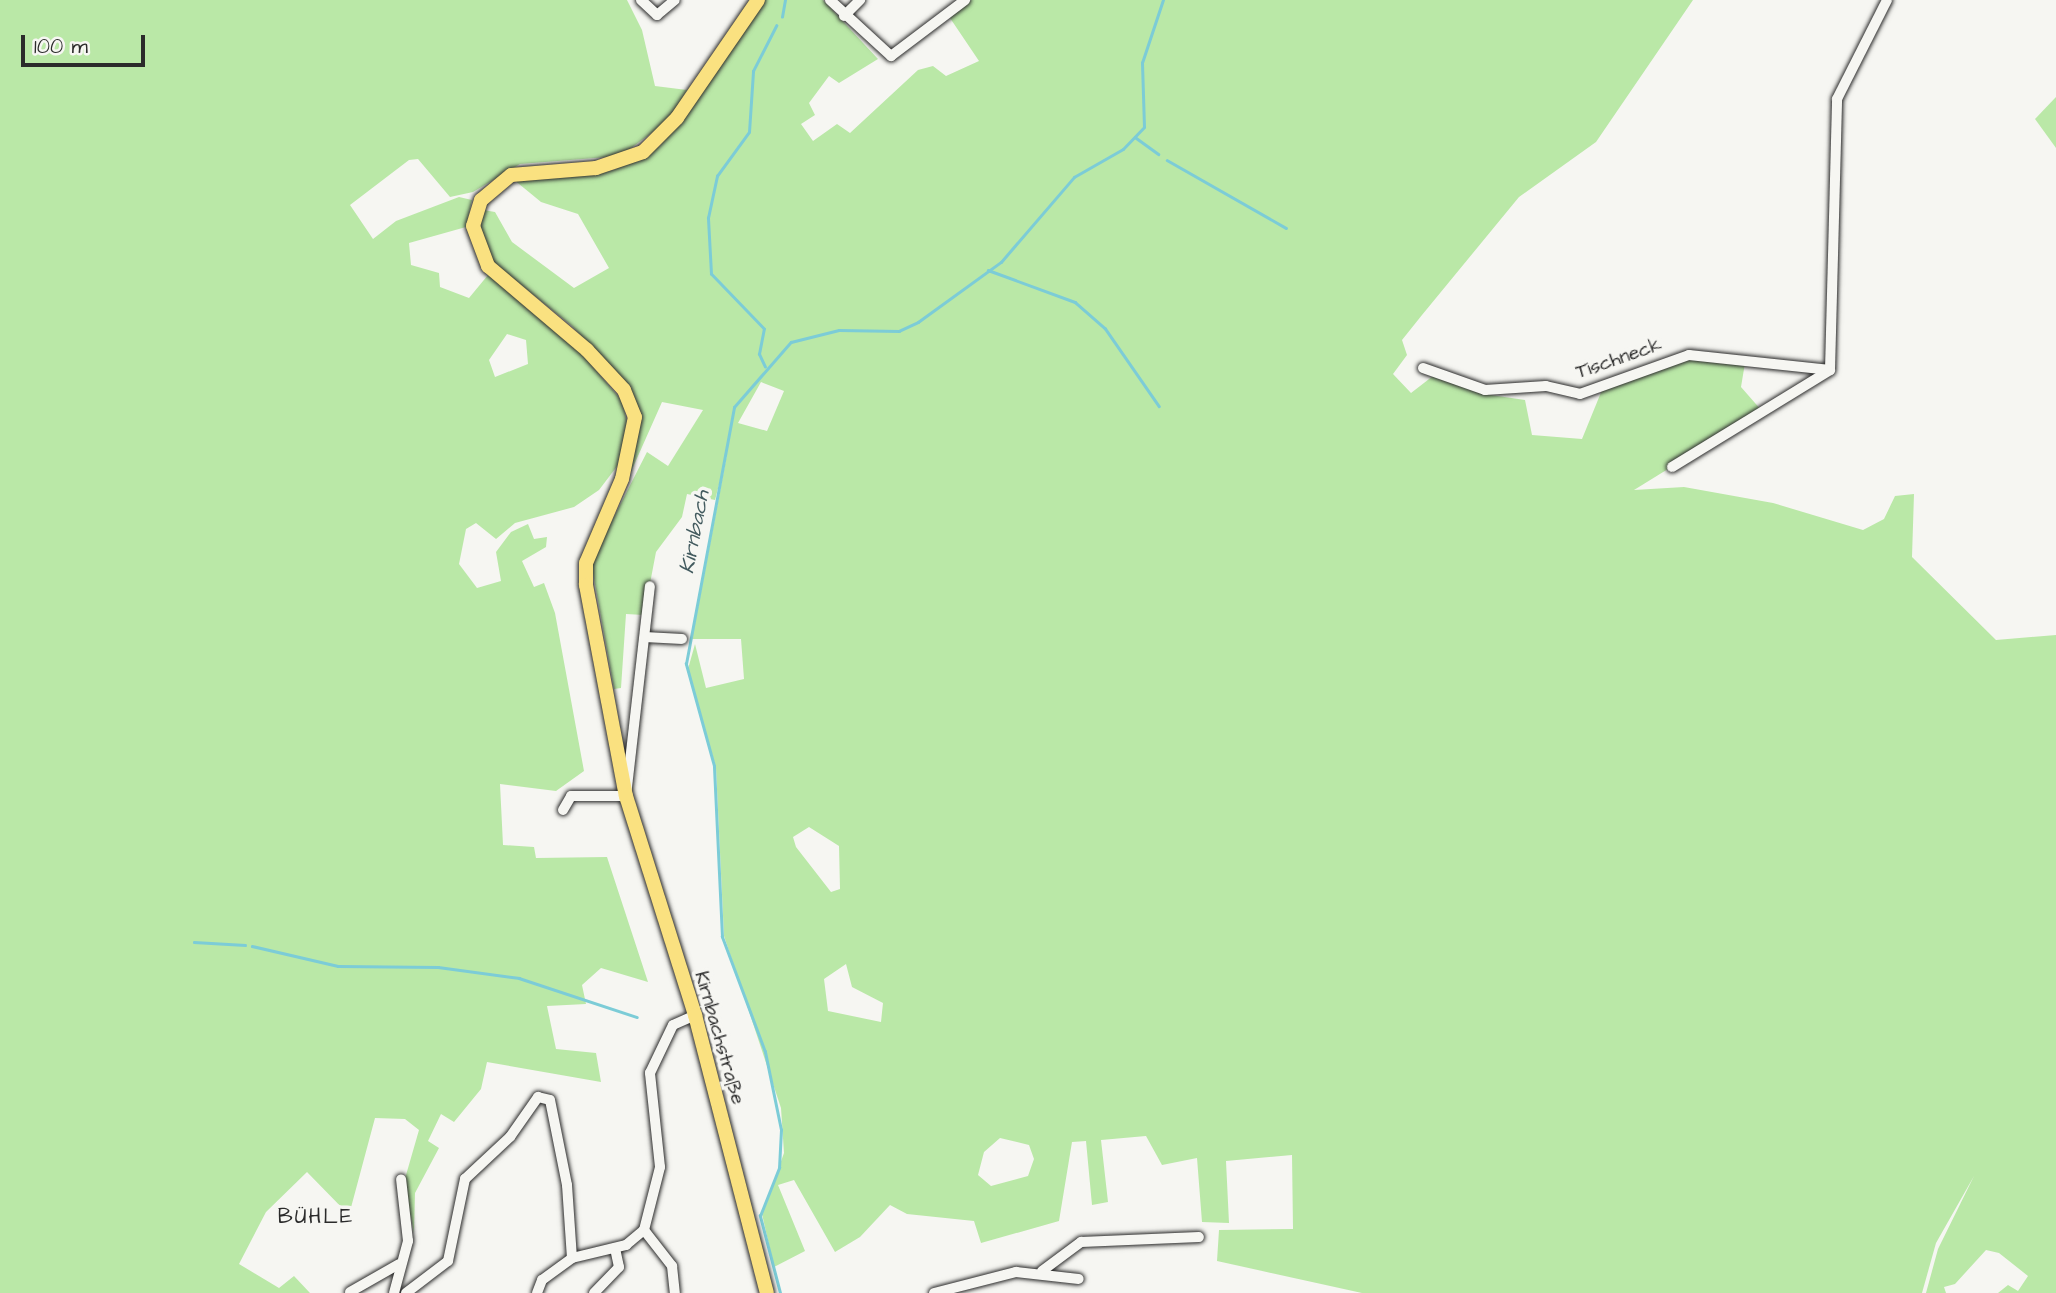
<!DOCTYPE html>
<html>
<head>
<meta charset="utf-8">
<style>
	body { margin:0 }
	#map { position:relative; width:2056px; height:1293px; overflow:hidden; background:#f6f6f2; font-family:"Architects Daughter",sans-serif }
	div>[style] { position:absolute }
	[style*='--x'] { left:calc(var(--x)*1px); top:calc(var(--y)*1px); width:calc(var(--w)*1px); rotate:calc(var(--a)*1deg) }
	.green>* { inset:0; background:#bae8a7 }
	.stream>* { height:2.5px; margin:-1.25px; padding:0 1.25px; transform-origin:1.25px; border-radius:1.25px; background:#7cccd7 }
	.roads { filter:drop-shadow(0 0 2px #2b2b2b) drop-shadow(0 0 2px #2b2b2b) }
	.minor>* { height:10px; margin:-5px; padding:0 5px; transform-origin:5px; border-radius:5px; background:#f6f6f2 }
	.major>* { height:14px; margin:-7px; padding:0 7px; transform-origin:7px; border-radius:7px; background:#fae180 }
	span { translate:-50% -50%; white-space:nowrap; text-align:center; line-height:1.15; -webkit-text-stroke:7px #f6f6f2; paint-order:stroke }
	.street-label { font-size:19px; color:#2b2b2b }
	.water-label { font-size:21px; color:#435b5f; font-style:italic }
	.neighbourhood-label { font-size:21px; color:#2b2b2b; letter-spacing:2px }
	.scale { position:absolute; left:21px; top:35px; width:124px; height:32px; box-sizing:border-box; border:4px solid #2b2b2b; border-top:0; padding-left:9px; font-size:21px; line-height:24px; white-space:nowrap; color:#2b2b2b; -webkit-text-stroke:5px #f6f6f2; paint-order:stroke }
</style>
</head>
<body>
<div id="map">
	<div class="green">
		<i style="clip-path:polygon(evenodd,0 0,627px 0,642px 30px,655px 86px,687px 90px,668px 121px,620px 156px,520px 164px,473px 192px,450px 197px,418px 159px,409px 160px,350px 205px,373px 239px,396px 221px,459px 197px,472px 200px,466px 227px,409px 243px,411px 265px,439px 273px,440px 287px,469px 298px,488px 275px,569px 339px,622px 401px,627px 422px,618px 465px,599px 490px,574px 507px,515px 523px,496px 539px,476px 523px,466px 529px,459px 564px,477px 588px,501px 581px,496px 552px,511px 532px,528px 524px,534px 539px,547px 537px,546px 547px,522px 561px,534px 587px,544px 583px,555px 613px,584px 771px,556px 791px,500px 784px,503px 845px,534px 847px,536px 858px,607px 857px,648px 982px,601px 968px,582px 985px,586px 1004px,547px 1006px,556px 1049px,596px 1053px,601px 1082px,487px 1062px,481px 1089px,454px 1122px,441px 1114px,428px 1141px,439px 1148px,415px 1193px,414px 1233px,404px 1182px,419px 1130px,405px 1119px,375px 1118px,349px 1215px,307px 1172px,266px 1212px,239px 1264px,279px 1288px,294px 1276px,310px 1293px,0 1293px,0 0,507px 334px,526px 340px,528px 364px,495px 377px,489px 360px,507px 334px)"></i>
		<i style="clip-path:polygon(evenodd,765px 0,823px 0,878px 59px,839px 83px,829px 76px,809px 103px,815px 115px,801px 124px,813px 141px,837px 124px,850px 133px,918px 70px,933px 66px,946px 76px,979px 61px,950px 18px,971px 0,1693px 0,1596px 142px,1519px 197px,1422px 315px,1402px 340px,1407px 355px,1393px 374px,1411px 393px,1433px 376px,1484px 394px,1525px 400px,1532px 435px,1582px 439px,1602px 390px,1691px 358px,1745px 363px,1741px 387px,1762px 411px,1634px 490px,1684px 487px,1773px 503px,1863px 530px,1884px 519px,1895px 496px,1914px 494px,1912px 557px,1996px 640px,2056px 635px,2056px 1293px,1998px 1293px,2008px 1285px,2018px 1291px,2028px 1276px,1999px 1253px,1986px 1250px,1955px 1284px,1944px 1287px,1946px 1293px,1926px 1293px,1938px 1249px,1974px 1176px,1936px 1243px,1922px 1293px,1362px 1293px,1217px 1261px,1219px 1230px,1293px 1229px,1292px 1155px,1226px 1161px,1229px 1223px,1202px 1222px,1197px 1158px,1162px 1165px,1146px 1136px,1101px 1140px,1108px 1202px,1092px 1205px,1086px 1141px,1072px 1142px,1059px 1221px,981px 1243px,974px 1221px,907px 1214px,890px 1205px,860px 1237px,835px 1252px,794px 1180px,778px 1185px,805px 1251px,774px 1267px,762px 1214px,784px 1153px,781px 1108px,724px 936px,716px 768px,688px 669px,695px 644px,706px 688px,744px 679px,741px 639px,692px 639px,727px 454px,715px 500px,687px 494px,682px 517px,656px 552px,644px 615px,626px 614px,621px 688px,614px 689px,591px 562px,647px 452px,668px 466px,703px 410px,662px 402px,630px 474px,639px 431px,629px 387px,572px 326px,488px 258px,479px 232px,483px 210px,495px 212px,512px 242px,574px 288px,609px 268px,578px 214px,541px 202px,513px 179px,614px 170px,660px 146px,765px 0,761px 382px,784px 391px,767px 431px,738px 423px,761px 382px,765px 0,809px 827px,839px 846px,840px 889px,831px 892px,796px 847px,793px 837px,809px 827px,765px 0,846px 964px,852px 987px,883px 1003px,881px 1022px,828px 1011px,824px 979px,846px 964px,765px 0,1000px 1138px,1029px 1145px,1034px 1159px,1028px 1176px,991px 1186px,978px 1175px,984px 1152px,1000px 1138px)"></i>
		<i style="clip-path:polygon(2056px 97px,2056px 148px,2035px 119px)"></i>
	</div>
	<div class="stream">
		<i style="--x:782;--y:17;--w:17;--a:-80"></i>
		<i style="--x:1135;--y:137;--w:29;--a:36"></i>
		<i style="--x:1167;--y:160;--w:137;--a:29.7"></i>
		<i style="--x:988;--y:270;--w:93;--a:20.2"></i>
		<i style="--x:1075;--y:302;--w:40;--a:41"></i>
		<i style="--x:1105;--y:328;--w:95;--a:55.3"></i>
		<i style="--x:765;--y:367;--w:14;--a:-115"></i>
		<i style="--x:759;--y:354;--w:25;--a:-79"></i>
		<i style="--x:764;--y:329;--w:76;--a:-133.9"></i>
		<i style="--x:711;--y:274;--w:56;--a:-93.1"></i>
		<i style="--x:708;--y:218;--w:43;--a:-77.9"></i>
		<i style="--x:717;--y:176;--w:54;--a:-54"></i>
		<i style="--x:749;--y:132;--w:61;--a:-86.2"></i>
		<i style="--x:753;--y:71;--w:51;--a:-62.9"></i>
		<i style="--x:194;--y:942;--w:51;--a:3.4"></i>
		<i style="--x:252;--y:946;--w:88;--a:13.1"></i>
		<i style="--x:338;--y:966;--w:100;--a:0.6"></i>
		<i style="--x:438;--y:967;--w:82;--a:7.7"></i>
		<i style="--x:519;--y:978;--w:124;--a:18.3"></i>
		<i style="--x:780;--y:1293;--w:80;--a:-104.6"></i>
		<i style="--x:760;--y:1216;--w:52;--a:-68.4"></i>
		<i style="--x:779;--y:1168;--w:38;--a:-87"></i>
		<i style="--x:781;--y:1130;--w:80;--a:-101.6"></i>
		<i style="--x:765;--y:1052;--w:123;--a:-110.5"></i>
		<i style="--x:722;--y:937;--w:171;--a:-92.7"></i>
		<i style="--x:714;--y:766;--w:106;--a:-105.4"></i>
		<i style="--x:686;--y:664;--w:261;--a:-79.4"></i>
		<i style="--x:734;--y:407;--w:86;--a:-48.8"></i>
		<i style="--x:791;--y:342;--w:49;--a:-14"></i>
		<i style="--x:839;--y:330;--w:60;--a:1"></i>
		<i style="--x:899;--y:331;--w:21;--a:-25"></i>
		<i style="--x:918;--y:322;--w:102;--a:-35.9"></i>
		<i style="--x:1001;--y:262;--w:112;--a:-49.3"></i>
		<i style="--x:1074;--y:177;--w:56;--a:-29.7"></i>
		<i style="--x:1123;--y:149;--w:30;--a:-46"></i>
		<i style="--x:1144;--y:127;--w:64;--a:-91.8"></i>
		<i style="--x:1142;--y:63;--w:66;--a:-71.6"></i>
	</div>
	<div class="roads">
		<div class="minor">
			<i style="--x:641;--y:0;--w:22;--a:43"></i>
			<i style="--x:657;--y:15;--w:23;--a:-40"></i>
			<i style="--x:830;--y:0;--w:83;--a:42.6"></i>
			<i style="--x:891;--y:56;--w:93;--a:-37.1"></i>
			<i style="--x:844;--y:16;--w:23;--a:-45"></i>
			<i style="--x:1423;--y:368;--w:66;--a:19.5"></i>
			<i style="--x:1485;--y:390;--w:61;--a:-3.8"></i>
			<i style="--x:1546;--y:386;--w:35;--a:13"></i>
			<i style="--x:1580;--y:394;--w:116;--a:-19.7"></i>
			<i style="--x:1689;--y:355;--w:142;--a:6.1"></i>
			<i style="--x:1830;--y:370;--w:271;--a:-88.5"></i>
			<i style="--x:1837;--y:99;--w:111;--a:-63.2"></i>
			<i style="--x:1672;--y:467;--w:185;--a:-31.5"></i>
			<i style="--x:645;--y:637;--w:37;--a:3"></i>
			<i style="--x:563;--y:810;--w:16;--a:-60"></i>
			<i style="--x:571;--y:796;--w:55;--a:0"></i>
			<i style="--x:626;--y:796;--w:211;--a:-83.5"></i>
			<i style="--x:644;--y:1230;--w:46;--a:52.1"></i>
			<i style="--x:672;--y:1266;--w:27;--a:84"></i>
			<i style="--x:1042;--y:1271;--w:49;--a:-36.6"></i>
			<i style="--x:1081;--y:1242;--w:118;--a:-2.4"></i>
			<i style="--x:350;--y:1292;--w:56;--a:-29.7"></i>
			<i style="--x:394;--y:1293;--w:54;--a:-74.9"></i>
			<i style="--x:408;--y:1241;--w:62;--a:-96.4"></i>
			<i style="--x:406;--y:1293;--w:53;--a:-37.3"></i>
			<i style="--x:448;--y:1261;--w:84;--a:-78.3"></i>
			<i style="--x:465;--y:1179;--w:62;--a:-43"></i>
			<i style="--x:510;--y:1137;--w:49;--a:-55"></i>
			<i style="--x:538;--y:1097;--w:12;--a:14"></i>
			<i style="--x:550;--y:1100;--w:87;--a:78.7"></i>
			<i style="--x:567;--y:1185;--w:73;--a:86.1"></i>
			<i style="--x:537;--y:1293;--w:14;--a:-69"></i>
			<i style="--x:542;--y:1280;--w:37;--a:-36"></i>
			<i style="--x:572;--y:1258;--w:56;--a:-13.5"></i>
			<i style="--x:626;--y:1245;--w:23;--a:-40"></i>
			<i style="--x:644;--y:1230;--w:65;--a:-75.7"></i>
			<i style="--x:660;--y:1167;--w:95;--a:-96.1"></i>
			<i style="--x:650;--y:1073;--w:53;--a:-64.4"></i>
			<i style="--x:673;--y:1025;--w:24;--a:-24"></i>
			<i style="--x:594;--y:1293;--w:36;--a:-46"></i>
			<i style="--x:619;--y:1267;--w:19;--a:-102"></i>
			<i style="--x:934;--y:1293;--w:85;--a:-14.4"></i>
			<i style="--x:1016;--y:1272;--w:63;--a:6.3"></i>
		</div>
		<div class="major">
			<i style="--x:758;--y:0;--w:143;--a:124.5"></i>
			<i style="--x:677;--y:118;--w:48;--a:135"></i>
			<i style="--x:643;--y:152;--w:50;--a:161.2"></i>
			<i style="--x:596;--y:168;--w:85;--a:175.3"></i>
			<i style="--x:511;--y:175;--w:39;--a:140"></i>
			<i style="--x:481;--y:200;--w:27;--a:107"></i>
			<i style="--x:473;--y:226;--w:43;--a:69.4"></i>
			<i style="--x:488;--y:266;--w:130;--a:40.3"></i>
			<i style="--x:587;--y:350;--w:54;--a:47.2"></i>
			<i style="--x:624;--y:390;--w:29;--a:68"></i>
			<i style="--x:635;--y:417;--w:63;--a:101.8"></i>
			<i style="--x:622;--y:479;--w:91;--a:113.2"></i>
			<i style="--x:586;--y:563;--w:22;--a:90"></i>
			<i style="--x:586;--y:585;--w:215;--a:79.3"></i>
			<i style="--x:626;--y:796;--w:230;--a:72.5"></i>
			<i style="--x:695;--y:1015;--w:287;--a:75.5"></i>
		</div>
	</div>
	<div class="street-label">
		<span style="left:1619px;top:359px;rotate:-19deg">Tischneck</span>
		<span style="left:719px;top:1038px;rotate:74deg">Kirnbachstraße</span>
	</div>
	<div class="water-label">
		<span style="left:695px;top:532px;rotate:-79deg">Kirnbach</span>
	</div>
	<div class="neighbourhood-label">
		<span style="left:316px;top:1217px">BÜHLE</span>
	</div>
	<div class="scale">100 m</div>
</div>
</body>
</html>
